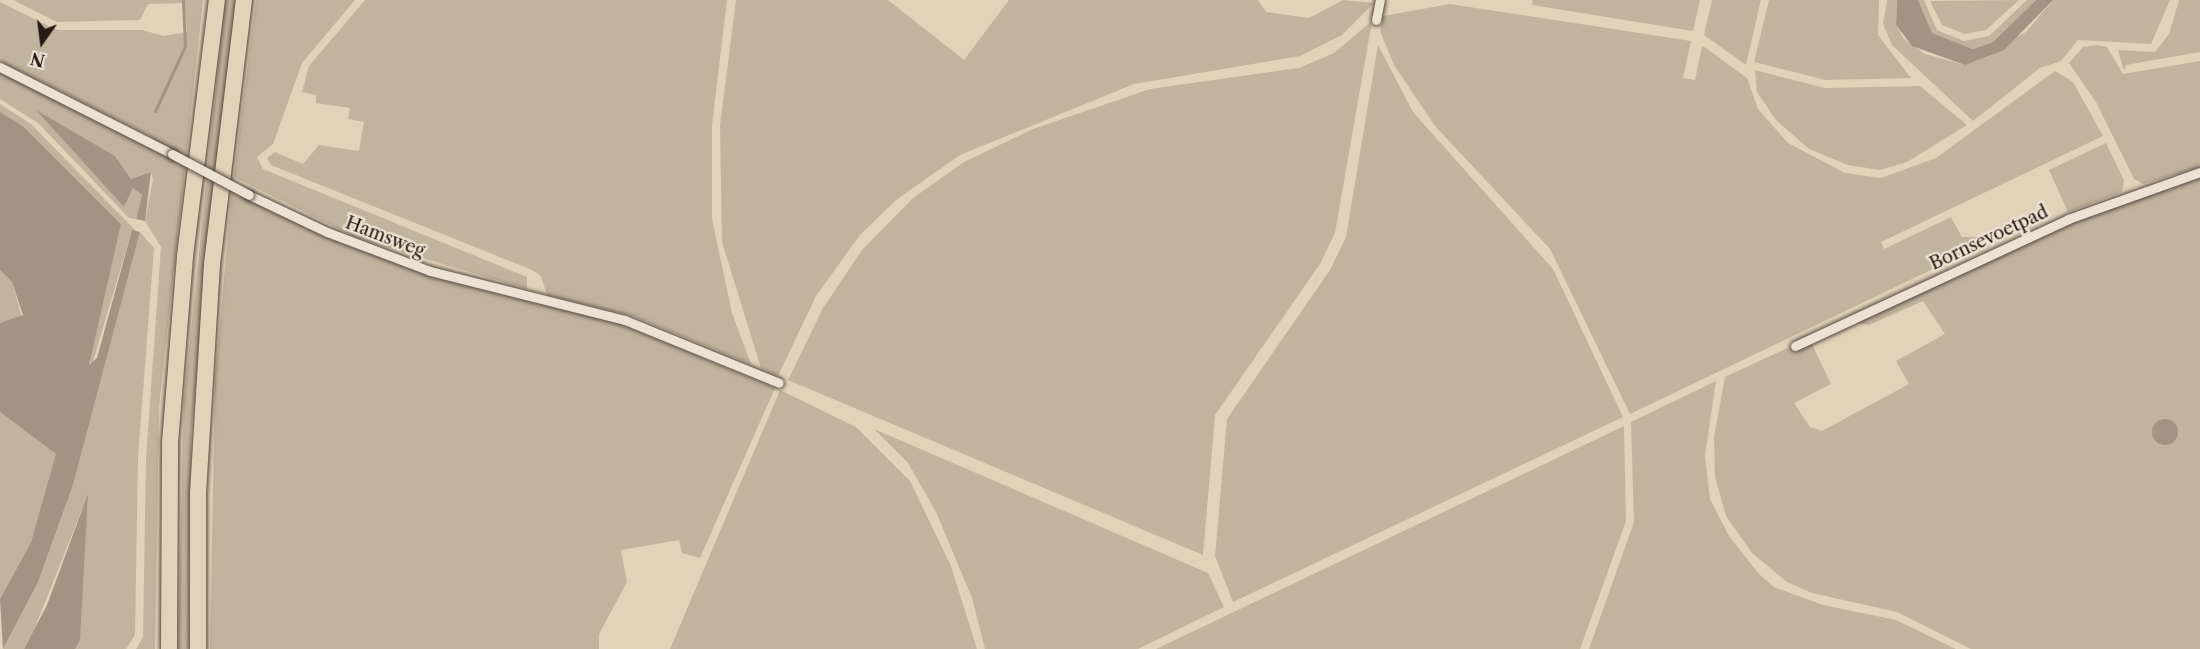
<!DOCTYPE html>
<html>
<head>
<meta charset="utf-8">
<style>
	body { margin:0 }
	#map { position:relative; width:2200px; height:649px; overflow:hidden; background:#e1d3ba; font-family:"Libre Caslon Text",serif }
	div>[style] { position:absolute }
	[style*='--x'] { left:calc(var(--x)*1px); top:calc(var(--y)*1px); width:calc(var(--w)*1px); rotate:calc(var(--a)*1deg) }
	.green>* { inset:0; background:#c1b49e }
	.water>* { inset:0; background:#a19482 }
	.round { border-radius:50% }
	.stream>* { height:3px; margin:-1.5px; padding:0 1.5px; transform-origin:1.5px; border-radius:1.5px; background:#a19482 }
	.roads { filter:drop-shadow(0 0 2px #55483e) drop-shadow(0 0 2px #55483e) }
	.street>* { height:9px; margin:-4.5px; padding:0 4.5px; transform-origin:4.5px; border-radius:4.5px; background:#ece2d2 }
	.highway>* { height:16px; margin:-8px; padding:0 8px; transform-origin:8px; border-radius:8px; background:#e1d3ba }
	.bridges { filter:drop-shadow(0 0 2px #55483e) drop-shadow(0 0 2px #55483e) }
	.street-bridge>* { height:9px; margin:-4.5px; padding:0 4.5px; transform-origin:4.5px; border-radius:4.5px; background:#ece2d2 }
	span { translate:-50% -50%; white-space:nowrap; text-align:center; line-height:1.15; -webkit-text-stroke:4.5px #ece2d2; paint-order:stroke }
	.street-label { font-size:18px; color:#261a15 }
	.north { position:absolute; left:12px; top:12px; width:60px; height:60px; -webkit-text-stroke:4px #ece2d2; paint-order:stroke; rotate:194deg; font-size:16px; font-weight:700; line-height:24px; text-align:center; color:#261a15 }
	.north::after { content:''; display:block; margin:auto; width:21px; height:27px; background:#261a15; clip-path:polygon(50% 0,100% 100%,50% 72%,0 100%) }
</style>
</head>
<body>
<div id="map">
	<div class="green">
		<i style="clip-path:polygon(13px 0,203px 0,159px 407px,155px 649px,136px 649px,143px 637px,146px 458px,161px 247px,145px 221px,153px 179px,151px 172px,131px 179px,115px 156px,38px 112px,124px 207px,133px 188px,142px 195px,136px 219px,129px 218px,38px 123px,0 99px,0 71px,151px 148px,152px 137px,0 61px,0 2px,57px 30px,142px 30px,164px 36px,187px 32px,185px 3px,148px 4px,140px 20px,57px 22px)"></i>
		<i style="clip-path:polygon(225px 0,235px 0,191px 433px,189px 649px,178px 649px,184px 400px)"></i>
		<i style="clip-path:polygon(256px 0,355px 0,302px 63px,273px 144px,257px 157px,263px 169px,527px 277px,527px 289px,359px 239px,234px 177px)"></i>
		<i style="clip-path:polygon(365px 0,727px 0,712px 125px,712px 219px,732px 313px,751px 364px,633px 316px,547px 295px,541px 276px,532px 270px,271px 165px,267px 158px,275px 152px,303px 164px,319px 145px,359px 151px,364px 122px,348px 119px,350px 108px,316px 103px,316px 95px,302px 92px,309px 66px)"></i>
		<i style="clip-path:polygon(736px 0,888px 0,964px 60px,1009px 0,1258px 0,1266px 12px,1309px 18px,1343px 0,1374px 3px,1342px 35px,1300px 56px,1134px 84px,960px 155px,896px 200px,860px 235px,816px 296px,778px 376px,761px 368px,722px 242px,720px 125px)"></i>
		<i style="clip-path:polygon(1533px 0,1700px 0,1693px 31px,1532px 5px)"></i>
		<i style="clip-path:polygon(1712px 0,1761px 0,1746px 65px,1704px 35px)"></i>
		<i style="clip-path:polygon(1769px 0,1879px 0,1878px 35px,1911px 78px,1825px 80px,1754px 62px)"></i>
		<i style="clip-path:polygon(1887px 0,1897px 0,1896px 25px,1904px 39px,1925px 54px,1965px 65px,2026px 32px,2053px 0,2170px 0,2151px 44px,2078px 40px,2061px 61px,2040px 68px,1973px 121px,1892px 45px,1883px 24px)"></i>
		<i style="clip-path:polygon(1918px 0,1924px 0,1937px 30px,1964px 41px,1989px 36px,2027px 0,2036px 0,1993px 42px,1973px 49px,1932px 33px)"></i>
		<i style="clip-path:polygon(2019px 0,1986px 30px,1965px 34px,1942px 25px,1930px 1px)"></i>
		<i style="clip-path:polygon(2179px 0,2200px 0,2200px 52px,2126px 65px,2124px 71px,2118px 50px,2155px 52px,2169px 34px)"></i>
		<i style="clip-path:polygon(1450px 4px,1691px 41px,1683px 78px,1695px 80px,1702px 46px,1706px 48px,1747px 78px,1758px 109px,1788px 143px,1845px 173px,1881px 178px,1936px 158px,2055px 71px,2073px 82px,2103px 136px,1881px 242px,1884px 249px,1951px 217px,1962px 237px,1977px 237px,1983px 245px,1630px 414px,1550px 249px,1435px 126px,1394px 65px,1380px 31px,1383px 16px)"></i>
		<i style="clip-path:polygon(1372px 21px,1335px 233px,1320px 264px,1215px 415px,1203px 555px,788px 380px,823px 308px,862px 250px,913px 198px,964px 162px,1033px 129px,1150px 89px,1299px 68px,1334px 53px)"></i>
		<i style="clip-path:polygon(1378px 45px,1413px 112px,1553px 269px,1623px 417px,1233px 602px,1215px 556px,1227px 419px,1330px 270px,1346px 237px)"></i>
		<i style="clip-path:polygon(2097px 45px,2107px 47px,2123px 74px,2200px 61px,2200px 167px,2143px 184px,2134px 179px,2096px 102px,2069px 63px,2083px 47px)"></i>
		<i style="clip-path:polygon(1755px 70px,1825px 88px,1920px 86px,1967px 125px,1907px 162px,1880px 170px,1848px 165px,1809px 149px,1776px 120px,1757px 92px)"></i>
		<i style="clip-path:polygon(0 104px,31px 124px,137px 232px,132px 230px,92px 365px,87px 356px,121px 224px,23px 126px,0 112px)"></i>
		<i style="clip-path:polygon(2106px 143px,2124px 180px,2122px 192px,2068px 212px,2049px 170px)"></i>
		<i style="clip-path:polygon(2200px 178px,2200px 649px,1971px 649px,1897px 612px,1812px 593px,1787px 582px,1752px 553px,1726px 516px,1715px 477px,1714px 437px,1725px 377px,1809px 338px,1831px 384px,1794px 403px,1810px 427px,1822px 431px,1909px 384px,1896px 361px,1945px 334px,1923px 301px,1869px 325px,1855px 323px,2025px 237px)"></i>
		<i style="clip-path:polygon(232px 190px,349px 245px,625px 326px,775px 388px,700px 558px,682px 553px,679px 540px,621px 550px,627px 582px,599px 634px,599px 649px,210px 649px,215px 379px)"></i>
		<i style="clip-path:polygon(140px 232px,154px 248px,138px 458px,135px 635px,126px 649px,75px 649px,87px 497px,34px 630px,24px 649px,3px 649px,38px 582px,73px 485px)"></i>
		<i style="clip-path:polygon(0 270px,12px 282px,22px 318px,0 323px)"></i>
		<i style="clip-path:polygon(1716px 381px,1705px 456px,1710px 499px,1729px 536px,1759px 574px,1774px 587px,1823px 605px,1896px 620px,1956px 649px,1589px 649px,1634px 522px,1631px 422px)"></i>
		<i style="clip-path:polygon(780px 390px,856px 427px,910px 481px,951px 566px,977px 649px,670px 649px)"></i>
		<i style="clip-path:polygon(0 412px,57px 454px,31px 542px,0 599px)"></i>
		<i style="clip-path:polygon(1624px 426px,1626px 521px,1580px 649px,1156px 649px)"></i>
		<i style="clip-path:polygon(874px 429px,1208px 573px,1224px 607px,1138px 649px,985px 649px,972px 598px,936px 512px,908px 463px)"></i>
	</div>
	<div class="water">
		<i style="clip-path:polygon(1897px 0,1918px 0,1932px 33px,1973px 49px,1993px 42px,2036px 0,2053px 0,2004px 50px,1965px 65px,1912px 46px,1896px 25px)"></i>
		<i style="clip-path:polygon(36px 110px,115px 156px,131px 179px,151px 172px,145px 221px,136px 219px,142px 195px,133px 188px,124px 207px)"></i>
		<i style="clip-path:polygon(0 112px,23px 126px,121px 224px,89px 365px,97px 358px,132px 230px,140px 232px,73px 485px,38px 582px,3px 649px,0 599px,31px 542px,56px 454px,0 412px,0 323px,23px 315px,12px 282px,0 270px)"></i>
		<i class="round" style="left:2152px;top:419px;width:26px;height:26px"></i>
		<i style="clip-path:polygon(88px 494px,80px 640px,75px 649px,24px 649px,47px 605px)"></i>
	</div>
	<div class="stream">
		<i style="--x:155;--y:111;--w:72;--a:-65.2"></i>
		<i style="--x:185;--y:46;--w:46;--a:-92.5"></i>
	</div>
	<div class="roads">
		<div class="street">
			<i style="--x:1376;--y:20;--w:20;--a:-79"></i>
			<i style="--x:0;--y:67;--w:193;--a:26.8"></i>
			<i style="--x:249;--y:195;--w:86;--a:25.4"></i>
			<i style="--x:327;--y:232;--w:110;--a:20.7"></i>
			<i style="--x:430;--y:271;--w:201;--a:14.1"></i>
			<i style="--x:625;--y:320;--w:166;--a:22.2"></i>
			<i style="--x:1795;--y:346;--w:301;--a:-24.9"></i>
			<i style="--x:2068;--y:219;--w:140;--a:-19.6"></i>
		</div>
		<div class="highway">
			<i style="--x:169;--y:649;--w:206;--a:-89.7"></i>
			<i style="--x:170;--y:443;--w:188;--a:-85.4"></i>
			<i style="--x:185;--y:256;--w:258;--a:-82.9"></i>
			<i style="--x:198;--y:649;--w:156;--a:-90"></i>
			<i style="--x:198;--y:493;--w:229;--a:-86.5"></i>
			<i style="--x:212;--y:264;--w:266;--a:-83.1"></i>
		</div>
	</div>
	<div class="bridges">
		<div class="street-bridge">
			<i style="--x:172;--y:154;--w:87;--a:28"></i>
		</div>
	</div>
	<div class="street-label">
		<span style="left:385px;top:237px;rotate:21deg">Hamsweg</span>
		<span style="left:1989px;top:238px;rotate:-25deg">Bornsevoetpad</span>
	</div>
	<div class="north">N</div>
</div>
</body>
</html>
